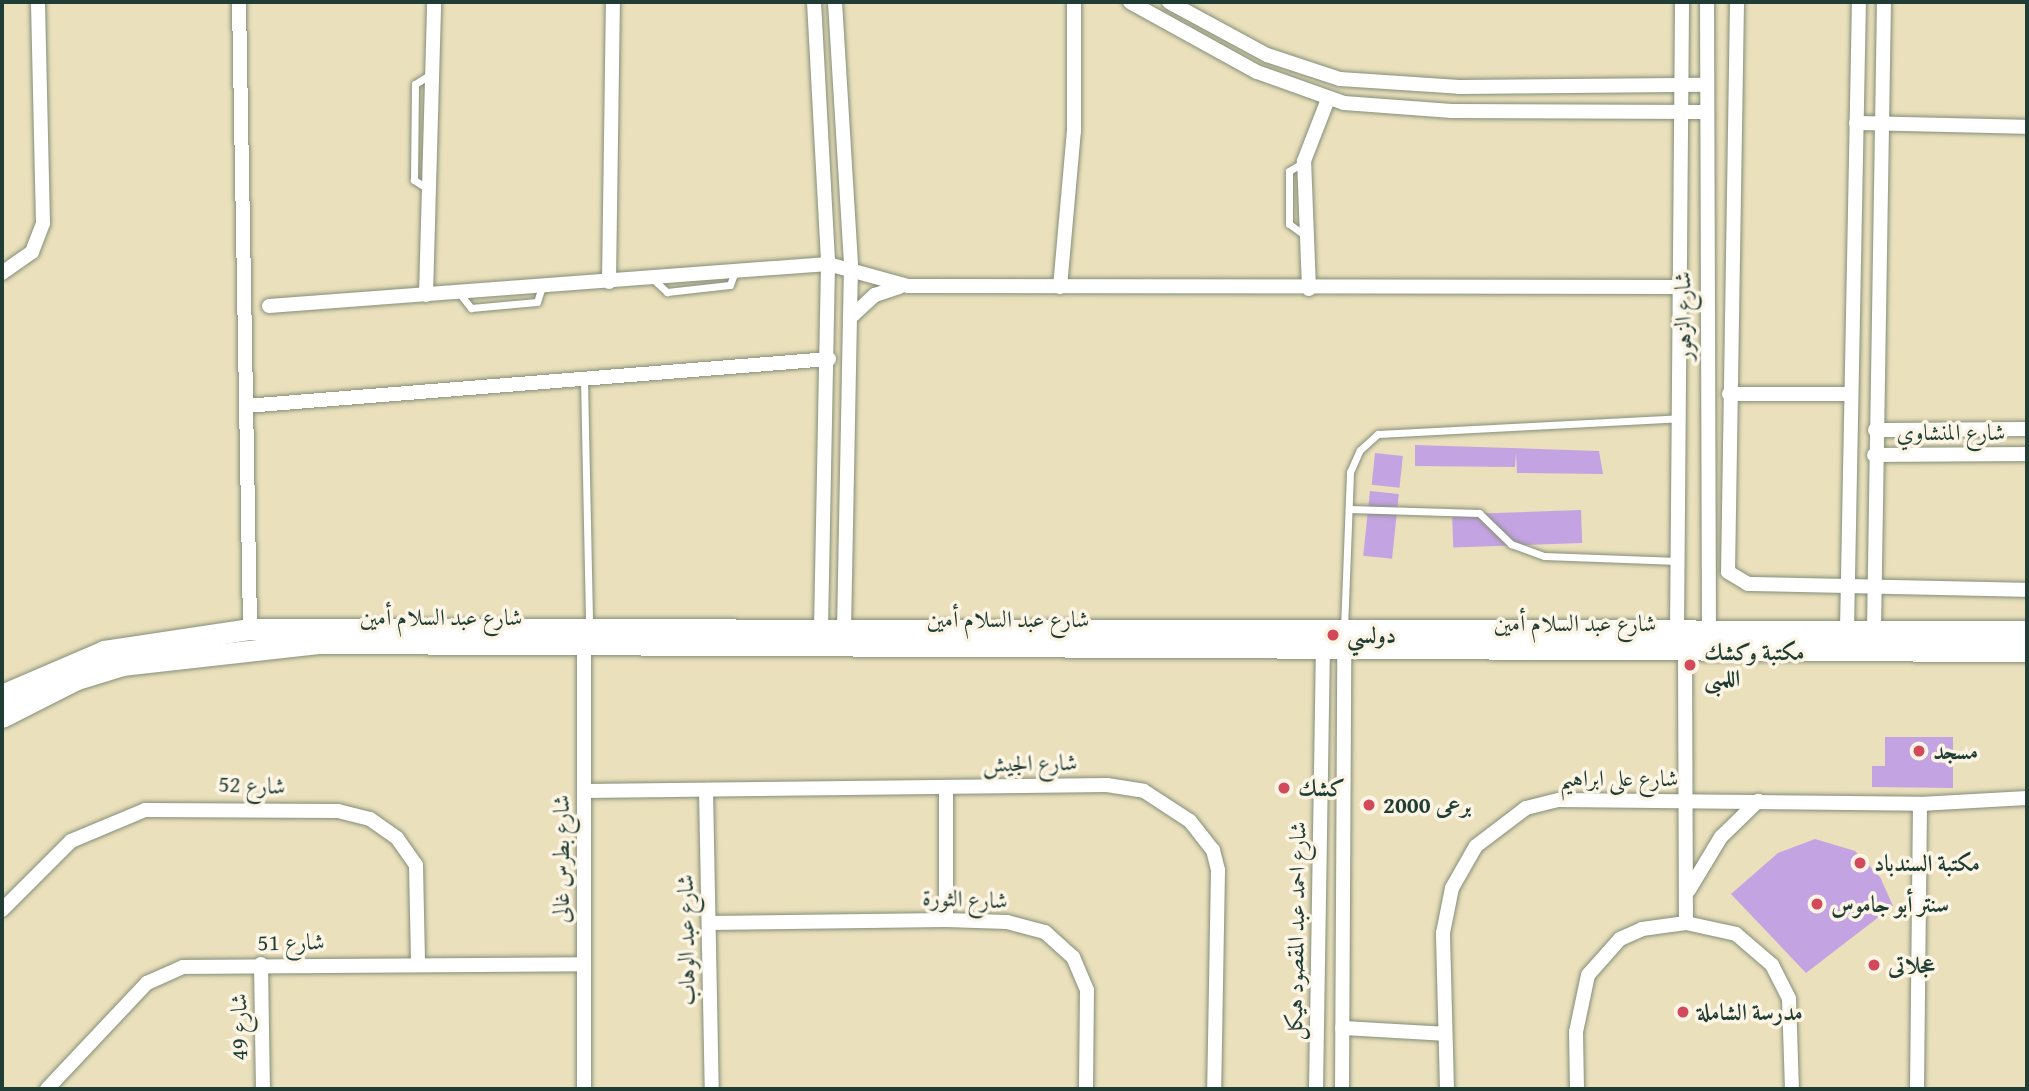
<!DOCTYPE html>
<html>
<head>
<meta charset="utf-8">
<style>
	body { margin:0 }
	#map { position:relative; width:2029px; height:1091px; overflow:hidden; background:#eae0bc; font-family:"Gentium Book Plus",Amiri,serif }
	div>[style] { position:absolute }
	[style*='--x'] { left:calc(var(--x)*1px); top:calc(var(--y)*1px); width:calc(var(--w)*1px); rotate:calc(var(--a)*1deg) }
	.building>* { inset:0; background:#c3a3e2; transform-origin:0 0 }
	.roads { filter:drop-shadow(0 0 2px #848e78) drop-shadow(0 0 2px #848e78) }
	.lane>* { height:7px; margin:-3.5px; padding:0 3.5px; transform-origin:3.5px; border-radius:3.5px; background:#fff }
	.street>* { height:14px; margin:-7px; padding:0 7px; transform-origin:7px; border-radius:7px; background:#fff }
	.secondary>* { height:21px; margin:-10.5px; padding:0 10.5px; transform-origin:10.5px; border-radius:10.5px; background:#fff }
	.dots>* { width:19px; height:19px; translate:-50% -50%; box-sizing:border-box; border:4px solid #fcf5e5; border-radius:50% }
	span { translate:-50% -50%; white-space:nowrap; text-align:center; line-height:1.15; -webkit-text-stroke:7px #fcf5e5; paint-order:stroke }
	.street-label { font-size:23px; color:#1f3d34 }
	.poi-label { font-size:23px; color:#1f3d34; font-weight:700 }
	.left { translate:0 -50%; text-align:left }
	.frame { position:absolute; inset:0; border:4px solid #1f3d34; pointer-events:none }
</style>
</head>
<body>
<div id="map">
	<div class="building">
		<i style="clip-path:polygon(1415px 445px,1599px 451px,1603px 474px,1517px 473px,1516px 452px,1515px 467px,1415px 466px)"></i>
		<i style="left:1375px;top:453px;width:28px;height:32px;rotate:6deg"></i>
		<i style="left:1370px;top:491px;width:29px;height:65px;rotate:6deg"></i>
		<i style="left:1581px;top:510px;width:33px;height:129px;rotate:88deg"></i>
		<i style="clip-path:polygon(1885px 737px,1953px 737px,1953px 788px,1872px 787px,1872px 766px,1885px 766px)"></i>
		<i style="clip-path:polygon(1815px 839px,1855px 851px,1880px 877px,1893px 906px,1806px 973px,1731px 894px,1778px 853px)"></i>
	</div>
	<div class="roads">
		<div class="lane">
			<i style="--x:428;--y:189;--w:17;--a:-147"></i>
			<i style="--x:414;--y:180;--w:96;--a:-89.4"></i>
			<i style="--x:415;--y:84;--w:19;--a:-32"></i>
			<i style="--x:1303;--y:234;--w:17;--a:-144"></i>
			<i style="--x:1289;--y:224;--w:53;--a:-90"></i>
			<i style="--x:1289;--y:171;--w:17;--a:-31"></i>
			<i style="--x:654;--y:280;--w:18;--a:43"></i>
			<i style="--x:667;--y:292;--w:63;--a:-6.3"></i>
			<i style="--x:730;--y:285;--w:15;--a:-70"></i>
			<i style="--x:460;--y:294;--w:18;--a:52"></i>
			<i style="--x:471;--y:308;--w:66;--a:-5.2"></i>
			<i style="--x:537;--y:302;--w:16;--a:-72"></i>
			<i style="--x:584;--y:380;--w:248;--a:88.8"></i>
			<i style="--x:1349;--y:509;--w:130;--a:1.8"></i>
			<i style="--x:1479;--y:513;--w:45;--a:44.1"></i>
			<i style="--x:1511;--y:544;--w:35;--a:20"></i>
			<i style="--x:1544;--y:556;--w:134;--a:2.1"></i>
			<i style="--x:1344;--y:629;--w:157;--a:-87.8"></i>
			<i style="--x:1350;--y:472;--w:24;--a:-66"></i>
			<i style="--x:1360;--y:450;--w:24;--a:-42"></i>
			<i style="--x:1378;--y:434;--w:302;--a:-3"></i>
		</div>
		<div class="street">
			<i style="--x:239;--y:2;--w:627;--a:88.99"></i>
			<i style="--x:814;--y:2;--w:262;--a:86.9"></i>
			<i style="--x:828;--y:264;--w:364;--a:91.1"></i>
			<i style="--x:835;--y:2;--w:263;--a:86.5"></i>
			<i style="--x:851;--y:265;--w:363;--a:91.1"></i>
			<i style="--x:1130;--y:2;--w:145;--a:28.9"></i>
			<i style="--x:1257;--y:72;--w:92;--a:19.6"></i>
			<i style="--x:1344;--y:103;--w:108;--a:4.2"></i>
			<i style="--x:1452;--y:111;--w:252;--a:0.2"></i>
			<i style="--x:1169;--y:2;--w:111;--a:28.4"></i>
			<i style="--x:1267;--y:55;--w:77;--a:18.2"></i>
			<i style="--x:1340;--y:79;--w:119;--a:3.8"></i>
			<i style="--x:1459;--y:87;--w:246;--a:-0.5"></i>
			<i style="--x:1707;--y:2;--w:628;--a:89.82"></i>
			<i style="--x:1737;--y:2;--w:570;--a:90.9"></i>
			<i style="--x:1728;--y:572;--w:23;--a:31"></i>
			<i style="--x:1748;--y:584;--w:279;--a:1.2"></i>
			<i style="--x:1856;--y:123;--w:171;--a:1.3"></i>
			<i style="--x:2;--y:273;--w:37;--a:-35"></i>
			<i style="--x:32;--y:252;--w:30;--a:-69"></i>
			<i style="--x:43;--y:224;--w:222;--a:-91.3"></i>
			<i style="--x:609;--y:282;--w:280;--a:-89.2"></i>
			<i style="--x:1060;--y:287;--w:157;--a:-84.9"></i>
			<i style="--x:1074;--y:131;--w:129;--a:-90"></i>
			<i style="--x:1309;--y:289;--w:128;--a:-92.2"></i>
			<i style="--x:1304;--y:161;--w:66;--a:-68.8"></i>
			<i style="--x:426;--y:295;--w:293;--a:-88.4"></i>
			<i style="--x:269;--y:306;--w:561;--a:-4.3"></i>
			<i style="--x:828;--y:264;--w:83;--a:15.4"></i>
			<i style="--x:908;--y:286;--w:772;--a:0.07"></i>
			<i style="--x:850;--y:318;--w:34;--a:-43"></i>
			<i style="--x:875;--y:295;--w:26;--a:-18"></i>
			<i style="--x:1729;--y:394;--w:121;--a:0"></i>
			<i style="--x:246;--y:406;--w:585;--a:-4.61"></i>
			<i style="--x:1875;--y:430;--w:152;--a:-0.4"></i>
			<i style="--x:1874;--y:455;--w:153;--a:-0.4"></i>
			<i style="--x:1677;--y:630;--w:628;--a:-89.54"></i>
			<i style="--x:1847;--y:630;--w:628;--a:-88.91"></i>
			<i style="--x:1874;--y:630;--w:628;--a:-89.09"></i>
			<i style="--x:584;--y:637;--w:452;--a:90"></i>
			<i style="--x:1685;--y:650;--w:273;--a:89.8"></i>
			<i style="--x:706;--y:790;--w:299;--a:88.9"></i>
			<i style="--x:584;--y:791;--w:523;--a:-0.66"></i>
			<i style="--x:1107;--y:785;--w:37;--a:9"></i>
			<i style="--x:1144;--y:791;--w:55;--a:33.1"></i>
			<i style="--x:1190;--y:821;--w:37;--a:52"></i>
			<i style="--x:1213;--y:850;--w:21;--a:76"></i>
			<i style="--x:1218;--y:870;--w:219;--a:91"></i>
			<i style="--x:1689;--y:890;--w:62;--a:-58.9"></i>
			<i style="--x:1721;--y:837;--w:52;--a:-44.2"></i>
			<i style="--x:2;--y:910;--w:98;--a:-45"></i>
			<i style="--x:71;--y:841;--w:80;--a:-22.7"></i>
			<i style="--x:145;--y:810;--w:193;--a:0.3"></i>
			<i style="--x:338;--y:811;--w:33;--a:14"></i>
			<i style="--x:370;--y:819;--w:33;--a:35"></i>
			<i style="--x:397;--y:838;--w:33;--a:55"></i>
			<i style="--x:416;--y:865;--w:99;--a:88.8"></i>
			<i style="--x:946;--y:920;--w:132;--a:-90"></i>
			<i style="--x:709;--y:923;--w:237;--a:-0.7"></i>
			<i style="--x:946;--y:920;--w:61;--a:1.9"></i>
			<i style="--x:1007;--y:922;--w:39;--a:15"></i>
			<i style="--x:1045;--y:932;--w:38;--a:42"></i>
			<i style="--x:1073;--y:957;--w:36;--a:67"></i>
			<i style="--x:1087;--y:990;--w:99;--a:90.6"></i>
			<i style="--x:261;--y:964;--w:125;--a:89.1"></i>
			<i style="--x:1342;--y:1028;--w:103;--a:3.3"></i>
			<i style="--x:47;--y:1089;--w:146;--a:-46.7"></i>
			<i style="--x:147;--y:983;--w:39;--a:-24"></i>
			<i style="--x:183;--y:967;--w:401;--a:-0.4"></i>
			<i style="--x:1316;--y:1089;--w:442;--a:-89.1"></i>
			<i style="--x:1342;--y:1089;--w:442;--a:-89.7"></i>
			<i style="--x:1447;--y:1089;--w:156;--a:-91.5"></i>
			<i style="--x:1443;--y:933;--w:46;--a:-78.7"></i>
			<i style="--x:1452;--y:888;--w:48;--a:-60.3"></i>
			<i style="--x:1476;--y:846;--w:63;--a:-37.2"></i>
			<i style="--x:1526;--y:808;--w:34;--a:-14"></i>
			<i style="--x:1559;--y:800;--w:361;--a:0.6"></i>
			<i style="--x:1920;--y:804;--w:107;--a:-3.2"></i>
			<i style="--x:1577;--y:1089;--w:57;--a:-91"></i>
			<i style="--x:1576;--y:1032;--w:58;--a:-78.1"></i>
			<i style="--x:1588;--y:975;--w:48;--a:-48.4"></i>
			<i style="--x:1620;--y:939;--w:24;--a:-24"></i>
			<i style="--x:1642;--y:929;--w:44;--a:-7.8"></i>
			<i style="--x:1686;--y:923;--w:51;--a:12.4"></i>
			<i style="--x:1736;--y:934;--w:48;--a:40.7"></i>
			<i style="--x:1772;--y:965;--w:38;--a:63"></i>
			<i style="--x:1789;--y:999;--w:90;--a:88.1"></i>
			<i style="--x:1917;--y:1089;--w:285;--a:-89.4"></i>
		</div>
		<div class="secondary">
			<i style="--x:2;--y:695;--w:111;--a:-23.3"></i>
			<i style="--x:104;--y:651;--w:148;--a:-8.6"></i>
			<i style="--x:250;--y:629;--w:1777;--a:0.06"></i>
			<i style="--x:2;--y:717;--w:84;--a:-26.9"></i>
			<i style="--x:77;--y:679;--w:48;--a:-16.9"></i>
			<i style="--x:123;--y:665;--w:197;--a:-6.4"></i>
			<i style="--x:319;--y:643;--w:1708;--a:0.27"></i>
		</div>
	</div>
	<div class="dots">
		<i style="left:1333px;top:635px;background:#d1495b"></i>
		<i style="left:1690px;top:665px;background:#d1495b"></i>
		<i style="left:1919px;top:751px;background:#d1495b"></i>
		<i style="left:1284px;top:788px;background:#d1495b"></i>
		<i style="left:1369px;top:805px;background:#d1495b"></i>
		<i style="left:1860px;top:863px;background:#d1495b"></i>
		<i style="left:1817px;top:904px;background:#d1495b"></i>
		<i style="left:1874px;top:965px;background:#d1495b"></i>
		<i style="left:1683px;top:1012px;background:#d1495b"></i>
	</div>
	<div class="street-label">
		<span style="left:1683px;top:316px;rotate:-91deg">شارع الزهور</span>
		<span style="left:1951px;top:432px">شارع المنشاوي</span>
		<span style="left:441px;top:617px">شارع عبد السلام أمين</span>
		<span style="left:1008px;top:619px">شارع عبد السلام أمين</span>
		<span style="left:1575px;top:623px">شارع عبد السلام أمين</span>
		<span style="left:1030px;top:763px;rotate:-1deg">شارع الجيش</span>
		<span style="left:1619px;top:778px">شارع على ابراهيم</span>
		<span style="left:252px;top:785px;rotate:2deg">شارع 52</span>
		<span style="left:561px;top:859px;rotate:-90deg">شارع بطرس غالى</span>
		<span style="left:965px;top:899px;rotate:2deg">شارع الثورة</span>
		<span style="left:1296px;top:931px;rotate:-89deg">شارع احمد عبد المقصود هيكل</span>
		<span style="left:686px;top:940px;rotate:-91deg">شارع عبد الوهاب</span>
		<span style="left:291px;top:942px;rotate:-1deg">شارع 51</span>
		<span style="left:239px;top:1027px;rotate:-91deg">شارع 49</span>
	</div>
	<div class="poi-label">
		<span class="left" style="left:1347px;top:635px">دولسي</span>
		<span class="left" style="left:1704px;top:665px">مكتبة وكشك<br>اللمبى</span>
		<span class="left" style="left:1933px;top:751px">مسجد</span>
		<span class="left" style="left:1298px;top:788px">كشك</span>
		<span class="left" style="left:1383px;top:805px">برعى 2000</span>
		<span class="left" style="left:1874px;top:863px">مكتبة السندباد</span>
		<span class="left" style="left:1831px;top:904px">سنتر أبو جاموس</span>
		<span class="left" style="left:1888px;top:965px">عجلاتى</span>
		<span class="left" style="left:1697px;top:1012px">مدرسة الشاملة</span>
	</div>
	<div class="frame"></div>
</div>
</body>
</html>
